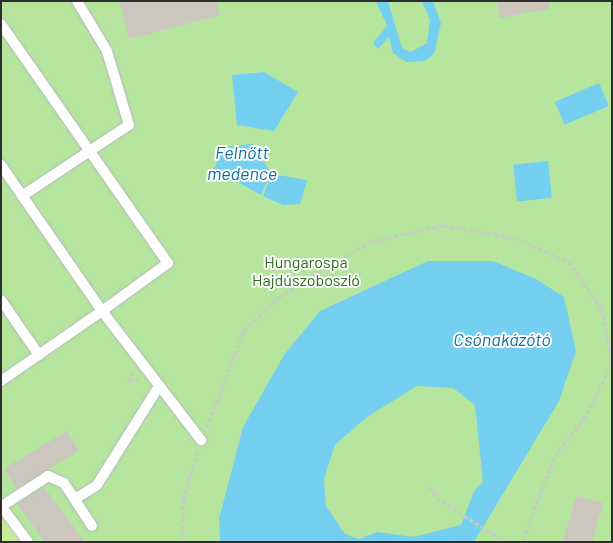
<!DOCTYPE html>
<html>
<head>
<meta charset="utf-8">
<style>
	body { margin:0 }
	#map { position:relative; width:613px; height:543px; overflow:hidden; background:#efe9e1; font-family:Barlow,sans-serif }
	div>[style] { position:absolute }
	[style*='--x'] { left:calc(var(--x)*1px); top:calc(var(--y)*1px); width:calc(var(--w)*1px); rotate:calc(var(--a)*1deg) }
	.green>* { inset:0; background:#b6e59e; transform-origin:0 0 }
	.pitch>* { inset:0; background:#c9ec9a }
	.water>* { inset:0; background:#75cff0; transform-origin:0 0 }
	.building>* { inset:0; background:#cbc7bf; transform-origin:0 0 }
	.path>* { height:3px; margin-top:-1.5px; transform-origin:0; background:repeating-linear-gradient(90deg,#c9c9c9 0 4px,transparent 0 6.5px) }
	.roads { filter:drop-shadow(0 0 1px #b4b7c1) drop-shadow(0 0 1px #b4b7c1) }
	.service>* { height:10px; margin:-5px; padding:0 5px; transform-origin:5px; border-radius:5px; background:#fff }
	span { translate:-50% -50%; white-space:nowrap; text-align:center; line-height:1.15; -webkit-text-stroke:4px #fff; paint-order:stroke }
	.park-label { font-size:16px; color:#2c6e1b }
	.water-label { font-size:18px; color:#0d6fa3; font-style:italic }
	.frame { position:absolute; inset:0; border:2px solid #2e2e2e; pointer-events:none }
</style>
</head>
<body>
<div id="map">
	<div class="green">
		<i style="left:1px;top:1px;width:611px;height:541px"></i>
	</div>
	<div class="pitch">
		<i style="clip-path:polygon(1px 508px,34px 542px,1px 542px)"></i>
	</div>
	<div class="water">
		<i style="clip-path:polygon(376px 1px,388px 1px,402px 48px,411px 52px,427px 43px,430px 20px,422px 1px,433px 1px,441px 23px,434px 54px,425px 61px,406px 62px,393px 53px,389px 37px,378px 49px,373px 43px,387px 26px)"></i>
		<i style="clip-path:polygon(264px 72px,298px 92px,274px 131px,237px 125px,232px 75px)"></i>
		<i style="left:599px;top:83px;width:25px;height:48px;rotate:67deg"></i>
		<i style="clip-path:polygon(252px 144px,271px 173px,261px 195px,214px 169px,224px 147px)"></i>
		<i style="left:548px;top:161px;width:37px;height:35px;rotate:84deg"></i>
		<i style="clip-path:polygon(272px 174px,307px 180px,300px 204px,283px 205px,263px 196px)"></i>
		<i style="clip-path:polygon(evenodd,428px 261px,493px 261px,536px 279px,564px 297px,576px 351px,559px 401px,474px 542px,220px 542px,219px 519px,243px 427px,284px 355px,320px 311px,428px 261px,417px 386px,453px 388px,475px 405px,483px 482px,474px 491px,461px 525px,414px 537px,377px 532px,359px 539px,345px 534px,326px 506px,324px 479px,335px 445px,367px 417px,417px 386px)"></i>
	</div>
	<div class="building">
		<i style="clip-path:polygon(119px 1px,216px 1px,220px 15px,129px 39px)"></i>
		<i style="clip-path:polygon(497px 1px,549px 1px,550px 9px,500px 18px)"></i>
		<i style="left:67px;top:431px;width:23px;height:73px;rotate:59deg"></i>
		<i style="clip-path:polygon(44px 487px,85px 542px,45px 542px,17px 504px)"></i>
		<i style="clip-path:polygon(576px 496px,603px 503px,592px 542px,563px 542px)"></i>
	</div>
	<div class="path">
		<i style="--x:133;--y:372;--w:10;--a:114"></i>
		<i style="--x:129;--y:381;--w:10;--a:-6"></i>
		<i style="--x:207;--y:427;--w:104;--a:-69.1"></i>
		<i style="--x:244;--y:330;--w:48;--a:-43.3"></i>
		<i style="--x:279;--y:297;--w:105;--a:-31.4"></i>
		<i style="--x:369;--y:242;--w:76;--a:-12.9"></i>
		<i style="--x:443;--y:225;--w:73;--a:10.2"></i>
		<i style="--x:515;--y:238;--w:59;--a:24"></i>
		<i style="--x:569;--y:262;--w:57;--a:54.9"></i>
		<i style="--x:602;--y:309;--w:55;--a:79.5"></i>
		<i style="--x:612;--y:363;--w:60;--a:116.6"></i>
		<i style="--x:585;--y:417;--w:51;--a:127.8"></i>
		<i style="--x:554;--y:457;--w:91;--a:110.6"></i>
		<i style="--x:429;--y:486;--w:14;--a:56"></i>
		<i style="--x:437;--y:498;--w:81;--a:32.9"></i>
		<i style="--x:182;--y:542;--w:43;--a:-88.7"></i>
		<i style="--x:183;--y:499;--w:50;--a:-72.6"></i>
	</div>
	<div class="roads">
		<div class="service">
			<i style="--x:1;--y:24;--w:292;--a:55.1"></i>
			<i style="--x:168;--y:263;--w:82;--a:144"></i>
			<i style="--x:102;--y:311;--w:178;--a:-124.7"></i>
			<i style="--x:22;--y:196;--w:128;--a:-33.6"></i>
			<i style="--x:129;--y:125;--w:77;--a:-106.6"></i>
			<i style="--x:107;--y:51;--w:58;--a:-121"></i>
			<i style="--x:1;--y:300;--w:67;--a:55.4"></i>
			<i style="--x:1;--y:381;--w:123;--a:-34.7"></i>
			<i style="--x:102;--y:311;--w:163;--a:52.5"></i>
			<i style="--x:75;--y:499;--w:26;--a:-32"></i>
			<i style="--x:97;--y:485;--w:117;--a:-57.9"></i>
			<i style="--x:1;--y:506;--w:45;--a:53.1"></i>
			<i style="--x:2;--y:506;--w:55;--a:-33.1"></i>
			<i style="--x:48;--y:476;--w:17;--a:24"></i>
			<i style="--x:64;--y:483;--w:51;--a:56.9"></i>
		</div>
	</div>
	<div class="park-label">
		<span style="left:306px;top:271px">Hungarospa<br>Hajdúszoboszló</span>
	</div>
	<div class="water-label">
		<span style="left:242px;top:163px">Felnőtt<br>medence</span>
		<span style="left:502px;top:339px">Csónakázótó</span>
	</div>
	<div class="frame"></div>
</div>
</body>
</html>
